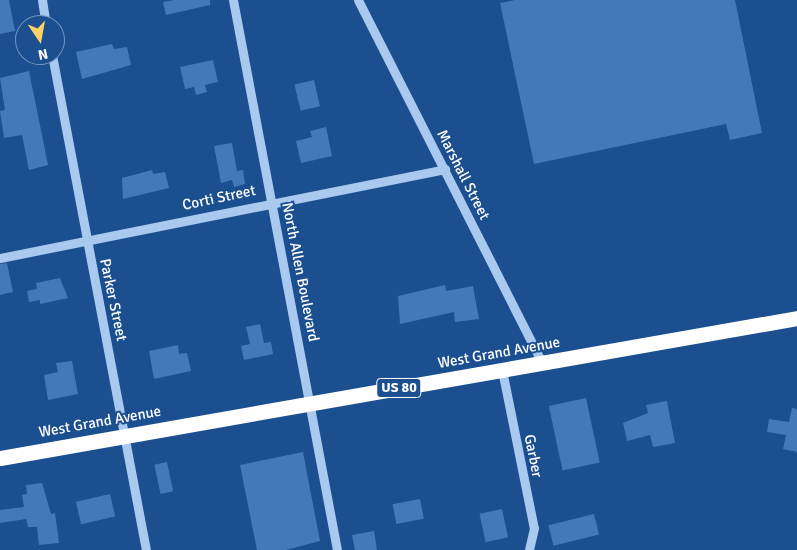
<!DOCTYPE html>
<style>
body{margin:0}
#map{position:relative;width:797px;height:550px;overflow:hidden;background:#1b4f8f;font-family:Signika,sans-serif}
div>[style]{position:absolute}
.building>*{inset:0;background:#4478b7;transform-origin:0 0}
.minor>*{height:9px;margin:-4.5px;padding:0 4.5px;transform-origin:4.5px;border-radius:4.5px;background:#a9c9ee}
.highway>*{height:15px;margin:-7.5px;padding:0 7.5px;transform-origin:7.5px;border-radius:7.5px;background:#fff}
span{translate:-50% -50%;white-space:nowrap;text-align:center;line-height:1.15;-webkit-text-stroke:4px #1b4f8f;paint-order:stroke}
.shield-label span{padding:1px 4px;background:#1b4f8f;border:1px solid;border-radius:4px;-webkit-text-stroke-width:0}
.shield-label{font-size:14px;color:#fff;font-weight:700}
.street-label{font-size:15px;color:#fff}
.north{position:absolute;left:15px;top:15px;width:50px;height:50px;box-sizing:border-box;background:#1b4f8f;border:1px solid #7695bc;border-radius:50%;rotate:168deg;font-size:14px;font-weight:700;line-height:20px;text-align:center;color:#fff}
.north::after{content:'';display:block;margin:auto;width:18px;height:22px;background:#ffd166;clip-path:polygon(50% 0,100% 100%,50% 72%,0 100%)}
</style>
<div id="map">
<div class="building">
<div style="clip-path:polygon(0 0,9px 0,15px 31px,0 34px)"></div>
<div style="clip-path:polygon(174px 0,210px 0,210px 5px,166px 15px,163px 2px)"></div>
<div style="clip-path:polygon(515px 0,735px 0,762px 133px,730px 140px,726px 124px,534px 164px,500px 3px)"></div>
<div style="clip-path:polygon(112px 44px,114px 49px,127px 47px,131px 65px,82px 79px,76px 52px)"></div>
<div style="clip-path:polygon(213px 60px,218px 82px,205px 85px,207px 92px,196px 95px,194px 87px,185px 89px,180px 67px)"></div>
<div style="clip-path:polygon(29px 71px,48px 165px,29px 170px,22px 135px,4px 138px,0 111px,5px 110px,0 78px)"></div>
<div style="left:314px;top:80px;width:27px;height:20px;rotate:77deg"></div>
<div style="clip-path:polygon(326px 127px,332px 156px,301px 163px,296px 141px,312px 137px,310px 131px)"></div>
<div style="clip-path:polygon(232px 143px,237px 171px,243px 170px,245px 184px,234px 187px,232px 180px,221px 183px,214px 146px)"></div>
<div style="clip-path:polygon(152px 170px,153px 174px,165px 172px,169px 188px,123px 199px,122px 178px)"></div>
<div style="clip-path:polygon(7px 263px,13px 292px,0 295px,0 264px)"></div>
<div style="clip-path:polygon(60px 278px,68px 298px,40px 304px,40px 300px,29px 302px,27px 291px,37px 289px,36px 283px)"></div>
<div style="clip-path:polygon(445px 285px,446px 291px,473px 286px,479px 319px,455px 322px,454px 312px,400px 324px,398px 296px)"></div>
<div style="clip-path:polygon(260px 324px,264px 343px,271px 342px,273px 354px,244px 360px,241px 346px,250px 344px,246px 327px)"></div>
<div style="clip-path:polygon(178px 345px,179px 354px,187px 353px,191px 371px,154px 379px,149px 351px)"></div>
<div style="clip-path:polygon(72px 361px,78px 394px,48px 400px,44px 375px,58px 372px,56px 363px)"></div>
<div style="left:586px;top:398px;width:66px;height:38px;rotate:78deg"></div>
<div style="clip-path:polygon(667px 401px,675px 443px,653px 447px,650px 435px,627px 441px,623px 423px,648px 413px,646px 405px)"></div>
<div style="clip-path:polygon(792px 408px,797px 409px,797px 452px,783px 449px,786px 435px,767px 432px,769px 419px,789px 422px)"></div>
<div style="clip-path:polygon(303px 452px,320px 541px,286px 550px,257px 550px,240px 465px)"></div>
<div style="left:167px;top:462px;width:30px;height:13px;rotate:78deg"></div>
<div style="clip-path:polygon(42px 483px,51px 514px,55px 513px,59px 543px,39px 545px,37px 527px,28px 527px,26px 519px,0 523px,0 510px,24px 507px,22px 495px,27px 494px,26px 485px)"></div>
<div style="left:110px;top:494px;width:23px;height:35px;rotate:77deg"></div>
<div style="left:420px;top:499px;width:20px;height:28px;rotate:79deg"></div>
<div style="left:502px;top:509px;width:29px;height:23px;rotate:78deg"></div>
<div style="left:594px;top:514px;width:21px;height:47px;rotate:76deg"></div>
<div style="clip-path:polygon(374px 531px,377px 550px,355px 550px,352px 535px)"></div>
</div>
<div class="minor">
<div style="left:42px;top:0;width:25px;rotate:81deg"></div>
<div style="left:233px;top:0;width:560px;rotate:79.29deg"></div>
<div style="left:358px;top:0;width:407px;rotate:63.1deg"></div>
<div style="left:52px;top:55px;width:504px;rotate:79.25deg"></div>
<div style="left:0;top:258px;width:454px;rotate:-11.3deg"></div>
<div style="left:502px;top:370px;width:161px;rotate:78.6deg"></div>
<div style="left:534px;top:528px;width:23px;rotate:103deg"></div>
</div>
<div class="highway">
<div style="left:0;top:458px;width:809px;rotate:-9.96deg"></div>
</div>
<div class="shield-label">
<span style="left:399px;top:388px">US 80</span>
</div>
<div class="street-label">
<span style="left:463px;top:175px;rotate:63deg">Marshall Street</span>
<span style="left:219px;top:198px;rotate:-12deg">Corti Street</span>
<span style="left:300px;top:272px;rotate:79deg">North Allen Boulevard</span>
<span style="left:113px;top:300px;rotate:78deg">Parker Street</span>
<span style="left:499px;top:353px;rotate:-10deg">West Grand Avenue</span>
<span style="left:100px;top:422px;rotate:-10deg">West Grand Avenue</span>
<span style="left:533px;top:456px;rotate:79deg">Garber</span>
</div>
<div class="north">N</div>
</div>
